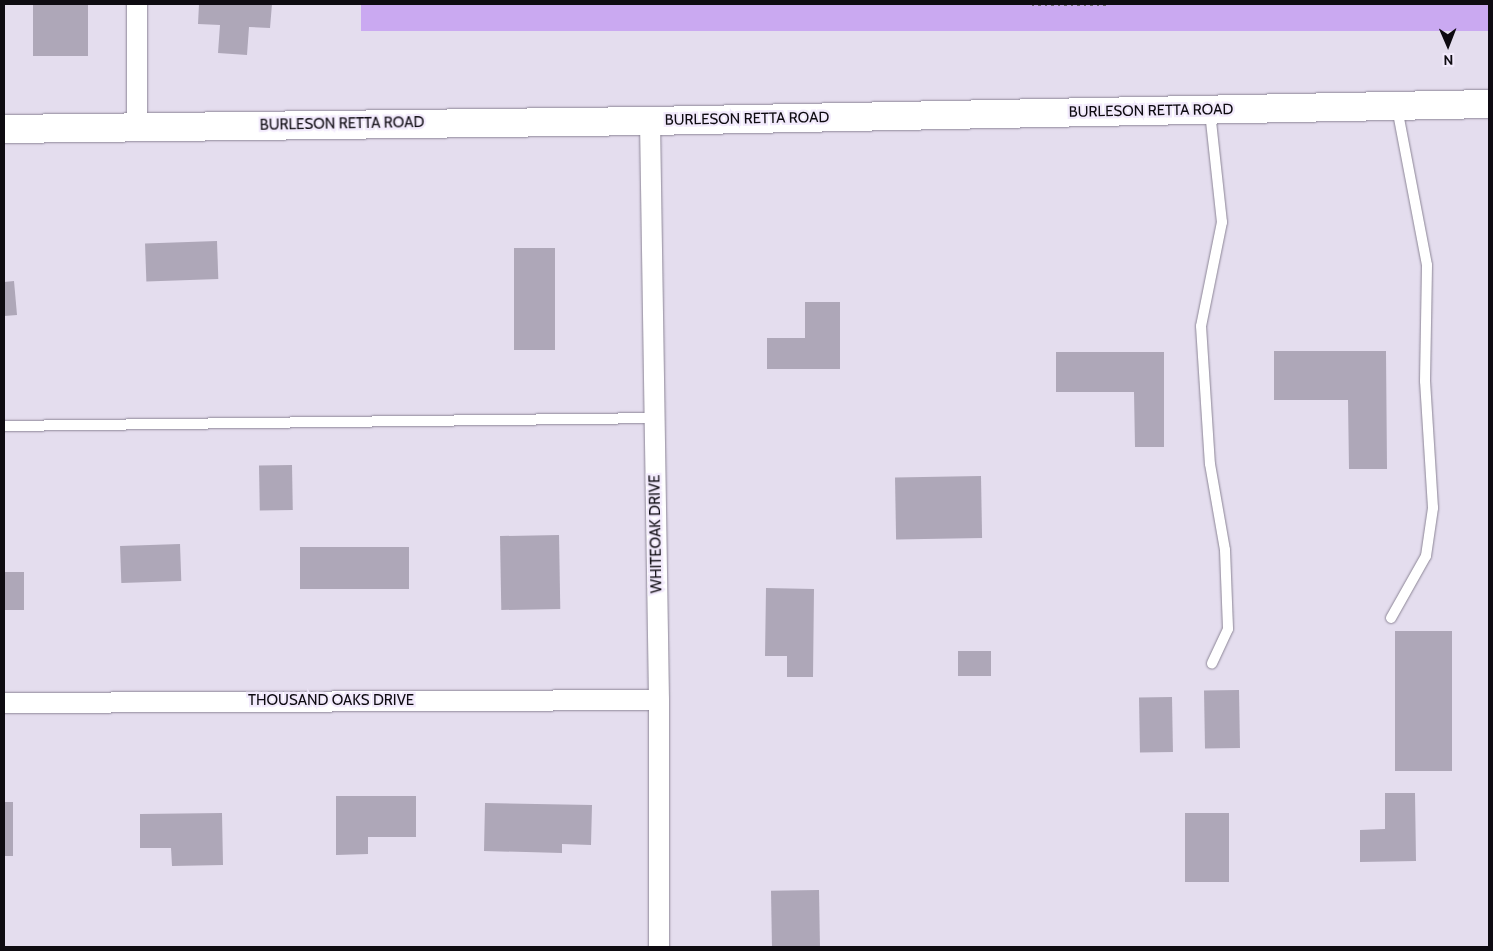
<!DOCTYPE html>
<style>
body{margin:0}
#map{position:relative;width:1493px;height:951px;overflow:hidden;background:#e4ddee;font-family:Cabin,sans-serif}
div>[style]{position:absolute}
.green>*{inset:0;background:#caa9f1;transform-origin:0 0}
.building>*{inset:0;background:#aea7b8;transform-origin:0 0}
.path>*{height:3px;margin-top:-1.5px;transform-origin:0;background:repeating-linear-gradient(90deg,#726d78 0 2.5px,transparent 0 6.5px)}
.roads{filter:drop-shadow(0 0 1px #8c8596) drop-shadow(0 0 1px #8c8596)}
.lane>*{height:10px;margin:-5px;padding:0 5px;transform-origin:5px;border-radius:5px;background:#fff}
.street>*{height:20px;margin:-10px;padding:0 10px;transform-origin:10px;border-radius:10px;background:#fff}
.secondary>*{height:28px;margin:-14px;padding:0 14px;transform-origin:14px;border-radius:14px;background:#fff}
span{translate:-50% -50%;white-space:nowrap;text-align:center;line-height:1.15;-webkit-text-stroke:4.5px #f2eafc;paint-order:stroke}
.street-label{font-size:15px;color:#0e0b11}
.frame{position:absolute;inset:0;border:5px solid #0e0b11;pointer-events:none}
.north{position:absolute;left:1423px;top:20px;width:50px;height:50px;-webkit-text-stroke:4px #f2eafc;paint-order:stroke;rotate:179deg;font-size:14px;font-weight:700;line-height:20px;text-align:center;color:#0e0b11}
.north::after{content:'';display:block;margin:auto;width:18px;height:22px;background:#0e0b11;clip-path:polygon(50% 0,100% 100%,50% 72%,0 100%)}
</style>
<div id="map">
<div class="green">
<div style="left:361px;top:4px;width:1128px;height:27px"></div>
</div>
<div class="building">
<div style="left:33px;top:4px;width:55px;height:52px"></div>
<div style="clip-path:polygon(199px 4px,272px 4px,270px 28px,249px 27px,247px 55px,218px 53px,220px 25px,198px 24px)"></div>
<div style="left:217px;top:241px;width:38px;height:72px;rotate:88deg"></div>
<div style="left:514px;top:248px;width:41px;height:102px"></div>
<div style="clip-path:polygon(14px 281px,17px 315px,4px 316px,4px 282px)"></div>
<div style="clip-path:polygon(805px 302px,840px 302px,840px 369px,767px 369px,767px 338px,805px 338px)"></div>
<div style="clip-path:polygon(1274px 351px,1386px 351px,1387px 469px,1349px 469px,1348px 400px,1274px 400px)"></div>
<div style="clip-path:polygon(1056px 352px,1164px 352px,1164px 447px,1135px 447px,1134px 392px,1056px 392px)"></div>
<div style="left:292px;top:465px;width:45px;height:33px;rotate:89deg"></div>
<div style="left:981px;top:476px;width:62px;height:86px;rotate:89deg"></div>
<div style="left:559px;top:535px;width:74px;height:59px;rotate:89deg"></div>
<div style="left:180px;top:544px;width:37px;height:60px;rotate:88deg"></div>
<div style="left:300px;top:547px;width:109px;height:42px"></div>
<div style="left:4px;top:572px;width:20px;height:38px"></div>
<div style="clip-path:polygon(766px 588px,814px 589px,813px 677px,787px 677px,787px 656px,765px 656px)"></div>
<div style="left:1452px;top:631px;width:140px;height:57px;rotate:90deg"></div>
<div style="left:958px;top:651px;width:33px;height:25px"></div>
<div style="left:1239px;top:690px;width:58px;height:35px;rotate:89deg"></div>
<div style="left:1172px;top:697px;width:55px;height:33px;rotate:89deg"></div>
<div style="clip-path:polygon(1385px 793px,1415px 793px,1416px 861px,1360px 862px,1360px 830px,1385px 829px)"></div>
<div style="clip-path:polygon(336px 796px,416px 796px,416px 837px,368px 837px,368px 854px,336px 855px)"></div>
<div style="left:4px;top:802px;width:9px;height:54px"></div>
<div style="clip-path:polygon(485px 803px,592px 805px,591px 845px,562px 844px,562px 853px,484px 851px)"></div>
<div style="clip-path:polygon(222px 813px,223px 865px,172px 866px,171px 848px,140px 848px,140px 814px)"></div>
<div style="left:1185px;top:813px;width:44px;height:69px"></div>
<div style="left:819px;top:890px;width:57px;height:48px;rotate:89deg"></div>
</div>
<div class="path">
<div style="left:1032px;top:4px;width:74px"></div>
</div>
<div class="roads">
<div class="lane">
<div style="left:1210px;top:112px;width:111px;rotate:83.8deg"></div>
<div style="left:1222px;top:222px;width:106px;rotate:101.4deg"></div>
<div style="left:1201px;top:326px;width:138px;rotate:86.3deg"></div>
<div style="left:1210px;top:464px;width:87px;rotate:80.1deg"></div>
<div style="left:1225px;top:550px;width:79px;rotate:87.8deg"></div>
<div style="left:1228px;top:629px;width:38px;rotate:115deg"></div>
<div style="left:4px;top:426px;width:651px;rotate:-0.7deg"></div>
<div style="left:1391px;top:618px;width:71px;rotate:-60.6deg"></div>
<div style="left:1426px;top:556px;width:49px;rotate:-81.7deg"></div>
<div style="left:1433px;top:508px;width:127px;rotate:-93.6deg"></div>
<div style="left:1425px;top:381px;width:116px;rotate:-89deg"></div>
<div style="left:1427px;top:265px;width:161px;rotate:-100.8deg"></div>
</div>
<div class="street">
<div style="left:650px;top:121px;width:579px;rotate:89.11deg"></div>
<div style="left:659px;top:700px;width:247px;rotate:90deg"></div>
<div style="left:137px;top:127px;width:123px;rotate:-90deg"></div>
<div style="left:4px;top:703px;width:655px;rotate:-0.26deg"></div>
</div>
<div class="secondary">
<div style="left:4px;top:129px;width:646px;rotate:-0.71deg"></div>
<div style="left:650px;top:121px;width:839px;rotate:-1.16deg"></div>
</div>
</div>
<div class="street-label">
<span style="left:1151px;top:111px;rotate:-1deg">BURLESON RETTA ROAD</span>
<span style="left:747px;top:119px;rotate:-1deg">BURLESON RETTA ROAD</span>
<span style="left:342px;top:124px;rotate:-1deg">BURLESON RETTA ROAD</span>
<span style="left:656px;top:534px;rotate:-91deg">WHITEOAK DRIVE</span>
<span style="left:331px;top:701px">THOUSAND OAKS DRIVE</span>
</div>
<div class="frame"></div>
<div class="north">N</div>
</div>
